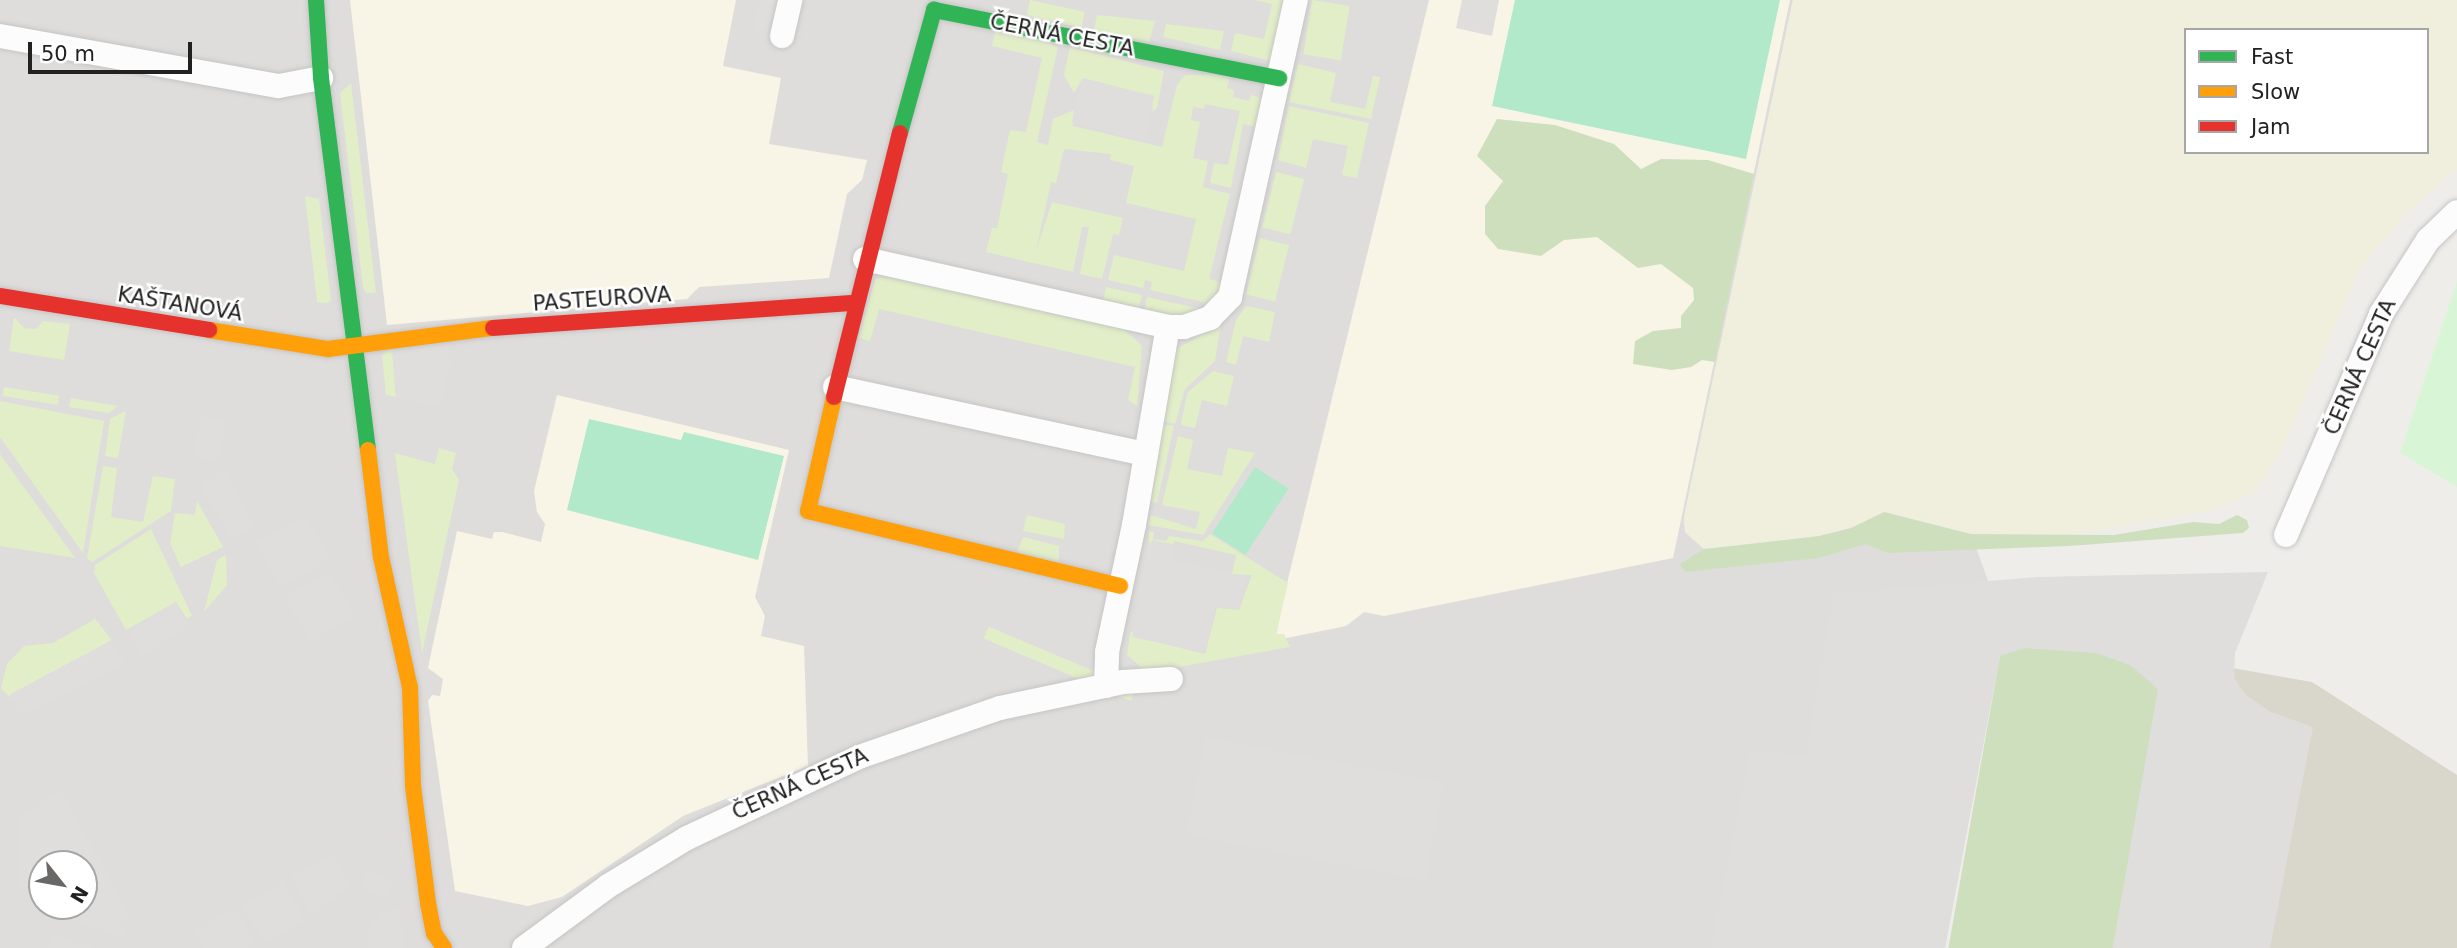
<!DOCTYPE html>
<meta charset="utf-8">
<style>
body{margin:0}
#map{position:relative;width:2457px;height:948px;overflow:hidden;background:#efedea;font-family:"DejaVu Sans",sans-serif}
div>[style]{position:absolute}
.residential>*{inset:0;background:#dedddb}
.education>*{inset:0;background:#f8f5e6}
.construction>*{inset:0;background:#d9d6cb}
.farmland>*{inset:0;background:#f0eedd}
.grass>*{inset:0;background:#e1eec7;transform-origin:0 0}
.forest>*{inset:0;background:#cedfbe;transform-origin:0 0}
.park>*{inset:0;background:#d8f6d5}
.pitch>*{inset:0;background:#b2e9cb;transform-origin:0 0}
.parking>*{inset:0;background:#dfdedd;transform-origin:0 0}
.roads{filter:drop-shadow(0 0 2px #c6c5c4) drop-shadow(0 0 2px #c6c5c4)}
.street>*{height:24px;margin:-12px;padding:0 12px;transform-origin:12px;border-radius:12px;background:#fdfcfc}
.fast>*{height:16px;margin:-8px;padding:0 8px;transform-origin:8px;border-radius:8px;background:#30b455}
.slow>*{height:16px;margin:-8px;padding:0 8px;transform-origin:8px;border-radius:8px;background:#ff9f0a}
.jam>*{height:16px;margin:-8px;padding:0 8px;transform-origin:8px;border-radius:8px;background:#e5322d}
span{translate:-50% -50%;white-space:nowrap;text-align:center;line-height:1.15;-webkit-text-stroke:5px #fff;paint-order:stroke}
.street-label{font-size:21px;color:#212121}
.legend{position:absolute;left:2184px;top:28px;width:245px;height:126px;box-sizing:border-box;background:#fff;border:2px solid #a6a6a6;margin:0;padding:9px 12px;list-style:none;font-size:21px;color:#212121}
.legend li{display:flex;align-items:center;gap:14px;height:35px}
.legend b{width:35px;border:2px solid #a6a6a6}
.north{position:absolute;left:28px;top:850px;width:70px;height:70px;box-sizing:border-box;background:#fff;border:2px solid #a6a6a6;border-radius:50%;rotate:121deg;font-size:19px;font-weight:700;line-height:28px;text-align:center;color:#212121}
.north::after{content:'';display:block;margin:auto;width:24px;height:32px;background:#696867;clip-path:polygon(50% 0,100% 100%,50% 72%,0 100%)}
.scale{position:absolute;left:28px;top:42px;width:164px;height:32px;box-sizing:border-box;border:4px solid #212121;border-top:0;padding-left:9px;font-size:21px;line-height:24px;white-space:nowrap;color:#212121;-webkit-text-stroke:5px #fff;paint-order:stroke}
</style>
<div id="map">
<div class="residential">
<div style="clip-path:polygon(evenodd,0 0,1793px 0,1684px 517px,1685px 532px,1704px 549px,1718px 551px,1971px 534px,2005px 627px,1945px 948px,0 948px,0 0,42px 864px,84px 864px,84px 906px,42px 906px,42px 864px)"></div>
</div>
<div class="education">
<div style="clip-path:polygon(350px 0,736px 0,723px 66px,781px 78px,769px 144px,867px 160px,862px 180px,847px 194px,829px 278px,699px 287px,687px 299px,387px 325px)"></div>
<div style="clip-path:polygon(1429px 0,1790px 0,1673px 558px,1384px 616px,1364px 612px,1346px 626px,1282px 639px,1276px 636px,1283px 600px)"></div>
<div style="clip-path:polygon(557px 395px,789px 450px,755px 597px,765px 616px,761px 636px,804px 646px,808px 766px,683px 816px,562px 897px,528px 906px,455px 891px,428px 701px,432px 695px,440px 696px,443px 679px,428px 668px,457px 531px,492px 539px,494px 532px,502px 532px,541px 542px,545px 524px,537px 512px,534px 491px)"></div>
</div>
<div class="construction">
<div style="clip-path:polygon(2164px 656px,2312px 682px,2457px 775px,2457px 948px,2113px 948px)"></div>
</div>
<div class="farmland">
<div style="clip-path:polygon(evenodd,1793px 0,2457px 0,2457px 168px,2407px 213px,2359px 270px,2282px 450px,2255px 493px,2212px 510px,2076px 534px,1971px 534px,1926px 526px,1896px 513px,1819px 536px,1704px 549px,1685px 532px,1684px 517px,1793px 0,2186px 30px,2427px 30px,2427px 152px,2186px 152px,2186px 30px)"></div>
</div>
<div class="grass">
<div style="left:1030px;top:0;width:56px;height:16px;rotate:12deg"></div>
<div style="clip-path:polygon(1255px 0,1285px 0,1271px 61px,1231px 51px,1235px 33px,1264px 39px,1272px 4px)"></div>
<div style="left:1312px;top:0;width:38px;height:55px;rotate:9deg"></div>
<div style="clip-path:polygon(1097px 15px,1155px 21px,1149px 42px,1094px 30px)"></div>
<div style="clip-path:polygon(1166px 24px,1224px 31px,1220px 50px,1163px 37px)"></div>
<div style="clip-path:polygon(996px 28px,1058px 47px,1037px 142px,1048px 145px,1053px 119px,1074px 110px,1073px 126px,1162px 147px,1177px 85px,1185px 75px,1230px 75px,1227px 88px,1234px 90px,1233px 97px,1249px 101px,1251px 95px,1264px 99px,1258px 127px,1243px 124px,1231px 188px,1210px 183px,1214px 163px,1228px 165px,1240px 111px,1205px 104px,1204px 109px,1193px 107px,1191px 120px,1200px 122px,1193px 158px,1208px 161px,1203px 187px,1230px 194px,1209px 279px,1224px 283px,1212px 304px,1150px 290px,1152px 282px,1145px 280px,1143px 288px,1108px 280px,1114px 255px,1184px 271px,1196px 219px,1126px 203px,1134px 166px,1110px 160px,1111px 154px,1064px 149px,1056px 183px,1051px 182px,1036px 251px,1052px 202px,1123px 218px,1119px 235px,1113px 234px,1102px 279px,1080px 274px,1089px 227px,1082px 227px,1073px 272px,986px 252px,992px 228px,997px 228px,1008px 174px,1001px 172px,1010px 130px,1026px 132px,1042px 58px,992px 46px)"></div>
<div style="clip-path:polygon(1070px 47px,1164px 71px,1157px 108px,1152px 112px,1153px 96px,1083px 78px,1074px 93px,1064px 75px)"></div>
<div style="clip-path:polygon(1298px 64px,1336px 73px,1330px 102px,1365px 109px,1373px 76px,1380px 77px,1371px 119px,1289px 102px)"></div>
<div style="clip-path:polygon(351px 83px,376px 293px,366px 293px,363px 287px,340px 93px)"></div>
<div style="clip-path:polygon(1289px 106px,1369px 123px,1357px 178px,1342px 175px,1348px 146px,1313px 139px,1306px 168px,1278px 160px)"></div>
<div style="left:1276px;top:172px;width:29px;height:57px;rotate:14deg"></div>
<div style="clip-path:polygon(305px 196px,319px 199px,331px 301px,326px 303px,317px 302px)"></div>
<div style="left:1260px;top:238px;width:30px;height:58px;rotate:14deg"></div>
<div style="clip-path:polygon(887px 276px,1121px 326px,1142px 346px,1137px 406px,1128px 400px,1135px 367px,879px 309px,870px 341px,859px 338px,875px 280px)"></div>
<div style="clip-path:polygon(1106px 287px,1142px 295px,1138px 311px,1103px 301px)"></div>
<div style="clip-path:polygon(1147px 297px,1206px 310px,1181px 318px,1144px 313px)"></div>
<div style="clip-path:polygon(1246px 306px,1275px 312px,1269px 342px,1243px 336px,1236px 365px,1226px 362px,1236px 320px)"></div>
<div style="clip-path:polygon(14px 317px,24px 328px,36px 329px,43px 321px,70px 324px,64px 360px,9px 351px)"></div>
<div style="clip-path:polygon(1221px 324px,1215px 361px,1185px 389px,1175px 424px,1161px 421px,1172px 361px,1178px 348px)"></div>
<div style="clip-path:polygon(392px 349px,396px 397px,386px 395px,382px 355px)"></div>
<div style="clip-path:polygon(1213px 371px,1234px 376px,1227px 406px,1202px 400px,1195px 428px,1181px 425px,1187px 393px)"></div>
<div style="left:4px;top:387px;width:56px;height:9px;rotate:9deg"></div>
<div style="clip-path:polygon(71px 398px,100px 403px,118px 406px,109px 413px,69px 407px)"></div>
<div style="clip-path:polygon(0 401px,104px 421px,83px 553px,0 437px)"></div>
<div style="clip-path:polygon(126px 411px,118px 458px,105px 456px,110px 419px)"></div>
<div style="clip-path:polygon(1161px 424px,1174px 426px,1157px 503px,1147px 501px)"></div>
<div style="clip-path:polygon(1178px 436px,1193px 440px,1187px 469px,1222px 476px,1228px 448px,1255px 453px,1203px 535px,1148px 525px,1151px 515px,1196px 529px,1200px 512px,1162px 505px)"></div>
<div style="clip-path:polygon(439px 448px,456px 453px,452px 469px,459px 480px,422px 653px,395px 453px,435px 464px)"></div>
<div style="clip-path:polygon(0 454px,75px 558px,0 546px)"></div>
<div style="clip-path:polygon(103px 466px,117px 468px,111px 517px,143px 522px,153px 476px,175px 479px,171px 511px,92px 562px,87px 558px)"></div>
<div style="clip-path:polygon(197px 501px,223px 547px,181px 567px,170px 543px,175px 513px,195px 515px)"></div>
<div style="clip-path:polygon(1027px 515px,1065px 524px,1064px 539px,1023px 531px)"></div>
<div style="clip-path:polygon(151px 529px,192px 616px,187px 619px,176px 602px,126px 630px,94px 573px,95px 565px)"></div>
<div style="clip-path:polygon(1149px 531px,1154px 532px,1153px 539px,1166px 541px,1169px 536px,1203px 541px,1210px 534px,1288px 583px,1276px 634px,1284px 634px,1290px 647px,1140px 674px,1140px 666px,1127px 655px,1130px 633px,1136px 630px,1136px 637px,1205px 654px,1217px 608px,1239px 610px,1252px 575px,1232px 574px,1236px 555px,1174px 541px,1172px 548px,1149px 549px)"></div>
<div style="clip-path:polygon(1023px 537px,1059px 546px,1059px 565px,1016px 556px)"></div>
<div style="clip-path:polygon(226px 555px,227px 585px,204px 612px,217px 560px)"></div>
<div style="clip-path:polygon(95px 619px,112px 640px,11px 698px,1px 688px,7px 664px,24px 646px,53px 643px)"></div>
<div style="left:1136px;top:689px;width:13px;height:160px;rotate:113deg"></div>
</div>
<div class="forest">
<div style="clip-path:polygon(1497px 119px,1555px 125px,1614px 144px,1641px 169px,1661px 159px,1708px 160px,1754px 174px,1715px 362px,1702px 360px,1691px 367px,1672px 370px,1633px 364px,1635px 341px,1653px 331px,1681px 328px,1681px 316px,1694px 300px,1693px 288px,1661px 264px,1638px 268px,1597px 237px,1564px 240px,1541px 256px,1498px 249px,1485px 234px,1485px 206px,1503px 181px,1477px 156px)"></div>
<div style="clip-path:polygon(1884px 512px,1971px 534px,2114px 535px,2193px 522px,2219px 524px,2237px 515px,2247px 520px,2249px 528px,2243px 533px,2069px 546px,1888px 553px,1865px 544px,1819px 558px,1685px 572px,1680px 564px,1704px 549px,1819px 536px,1851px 528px)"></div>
<div style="left:2005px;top:627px;width:162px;height:327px;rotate:10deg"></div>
</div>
<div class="park">
<div style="clip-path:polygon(2457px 281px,2457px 487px,2400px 453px)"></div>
</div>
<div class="pitch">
<div style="clip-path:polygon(1515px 0,1780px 0,1746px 159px,1492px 106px)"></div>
<div style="clip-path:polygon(589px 419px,681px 440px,684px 432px,784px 456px,758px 560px,567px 510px)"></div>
<div style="left:1255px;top:467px;width:40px;height:79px;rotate:33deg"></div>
</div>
<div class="parking">
<div style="clip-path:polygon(760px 0,790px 0,782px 36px,754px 30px)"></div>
<div style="clip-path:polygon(1462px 0,1499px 0,1492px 36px,1456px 28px)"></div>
<div style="left:1082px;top:79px;width:74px;height:45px;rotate:13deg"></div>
<div style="clip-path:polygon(448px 344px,450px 366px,440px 407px,396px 397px,392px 349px)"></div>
<div style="left:201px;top:417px;width:25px;height:40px;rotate:9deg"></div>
<div style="left:225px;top:471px;width:62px;height:28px;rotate:61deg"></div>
<div style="left:305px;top:515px;width:51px;height:56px;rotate:61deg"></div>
<div style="clip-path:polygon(1152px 540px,1173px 544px,1170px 560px,1246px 577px,1239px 609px,1215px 606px,1206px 653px,1132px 637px,1145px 554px)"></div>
<div style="left:329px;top:571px;width:52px;height:51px;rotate:60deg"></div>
<div style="clip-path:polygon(2268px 572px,2235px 653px,2234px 678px,2246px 695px,2269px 711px,2313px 727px,2270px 948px,2113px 948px,2158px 689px,2130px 665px,2096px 653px,2025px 648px,2000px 656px,1945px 948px,1711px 948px,1751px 750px,1806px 756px,1834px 594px,2038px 577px)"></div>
<div style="left:176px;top:602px;width:27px;height:57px;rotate:57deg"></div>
<div style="left:112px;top:640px;width:26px;height:116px;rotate:62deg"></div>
<div style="left:1206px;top:737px;width:242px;height:99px;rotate:11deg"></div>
<div style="clip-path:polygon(60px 791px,131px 918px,120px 925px,129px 940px,57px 915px,49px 906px,84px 906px,84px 864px,42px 864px,42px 899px,32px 887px,21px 887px,18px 817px)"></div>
<div style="clip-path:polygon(332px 854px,349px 885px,312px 916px,291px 877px)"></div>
<div style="left:369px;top:869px;width:28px;height:18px;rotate:27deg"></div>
<div style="left:283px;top:882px;width:44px;height:47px;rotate:60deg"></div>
<div style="clip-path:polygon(235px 909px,254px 943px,245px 948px,203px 948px,194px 932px)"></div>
<div style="clip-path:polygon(400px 909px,403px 948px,369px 948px,366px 932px,370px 925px,384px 912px)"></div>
<div style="clip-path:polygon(52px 933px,93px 948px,47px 948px)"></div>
</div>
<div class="roads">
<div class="street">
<div style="left:0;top:36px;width:283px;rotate:10.2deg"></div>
<div style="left:279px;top:86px;width:43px;rotate:-10.8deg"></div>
<div style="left:782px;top:36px;width:37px;rotate:-77deg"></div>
<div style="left:865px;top:259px;width:311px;rotate:12.6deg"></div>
<div style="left:1168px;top:327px;width:16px"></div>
<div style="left:1184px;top:327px;width:28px;rotate:-19deg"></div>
<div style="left:1210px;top:318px;width:29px;rotate:-46deg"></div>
<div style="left:1230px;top:297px;width:304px;rotate:-77.5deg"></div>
<div style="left:835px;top:387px;width:318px;rotate:12.2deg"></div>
<div style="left:2286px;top:535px;width:241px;rotate:-66.7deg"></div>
<div style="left:2381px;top:314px;width:88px;rotate:-57.6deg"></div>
<div style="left:2428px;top:240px;width:40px;rotate:-44deg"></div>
<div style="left:1106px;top:686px;width:34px;rotate:-88deg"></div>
<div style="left:1107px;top:652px;width:130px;rotate:-78deg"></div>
<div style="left:1134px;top:525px;width:201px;rotate:-80.3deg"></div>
<div style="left:524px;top:948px;width:104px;rotate:-36.4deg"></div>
<div style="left:608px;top:886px;width:92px;rotate:-31.3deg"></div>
<div style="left:687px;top:838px;width:190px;rotate:-25.2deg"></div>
<div style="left:859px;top:757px;width:149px;rotate:-19.2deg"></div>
<div style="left:1000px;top:708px;width:126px;rotate:-11.9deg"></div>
<div style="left:1123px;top:682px;width:48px;rotate:-3.6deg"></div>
</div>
<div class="fast">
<div style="left:316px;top:0;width:78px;rotate:86.3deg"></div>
<div style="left:321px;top:78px;width:375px;rotate:82.8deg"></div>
<div style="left:900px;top:133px;width:128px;rotate:-74.5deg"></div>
<div style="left:934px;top:10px;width:352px;rotate:11.2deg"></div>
</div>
<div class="slow">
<div style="left:209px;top:330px;width:121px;rotate:9.1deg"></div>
<div style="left:328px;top:349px;width:166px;rotate:-7.3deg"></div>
<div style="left:834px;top:397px;width:117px;rotate:102.8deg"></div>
<div style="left:808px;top:511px;width:321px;rotate:13.5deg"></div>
<div style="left:368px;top:450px;width:108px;rotate:83.1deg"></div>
<div style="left:381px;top:557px;width:134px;rotate:77.5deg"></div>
<div style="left:410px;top:688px;width:98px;rotate:88.2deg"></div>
<div style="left:413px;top:786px;width:118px;rotate:82.7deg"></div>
<div style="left:428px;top:903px;width:31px;rotate:79deg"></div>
<div style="left:434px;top:933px;width:18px;rotate:56deg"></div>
</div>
<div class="jam">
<div style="left:0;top:296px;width:212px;rotate:9.2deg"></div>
<div style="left:493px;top:328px;width:362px;rotate:-4deg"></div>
<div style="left:834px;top:397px;width:272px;rotate:-76deg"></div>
</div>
</div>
<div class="street-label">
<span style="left:1062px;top:35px;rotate:11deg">ČERNÁ CESTA</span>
<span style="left:602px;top:299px;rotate:-4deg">PASTEUROVA</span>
<span style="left:180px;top:304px;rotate:9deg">KAŠTANOVÁ</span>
<span style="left:2360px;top:367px;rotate:-66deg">ČERNÁ CESTA</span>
<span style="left:800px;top:784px;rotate:-24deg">ČERNÁ CESTA</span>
</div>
<ul class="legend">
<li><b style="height:9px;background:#30b455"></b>Fast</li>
<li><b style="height:9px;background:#ff9f0a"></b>Slow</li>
<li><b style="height:9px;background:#e5322d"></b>Jam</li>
</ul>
<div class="north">N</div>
<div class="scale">50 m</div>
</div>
